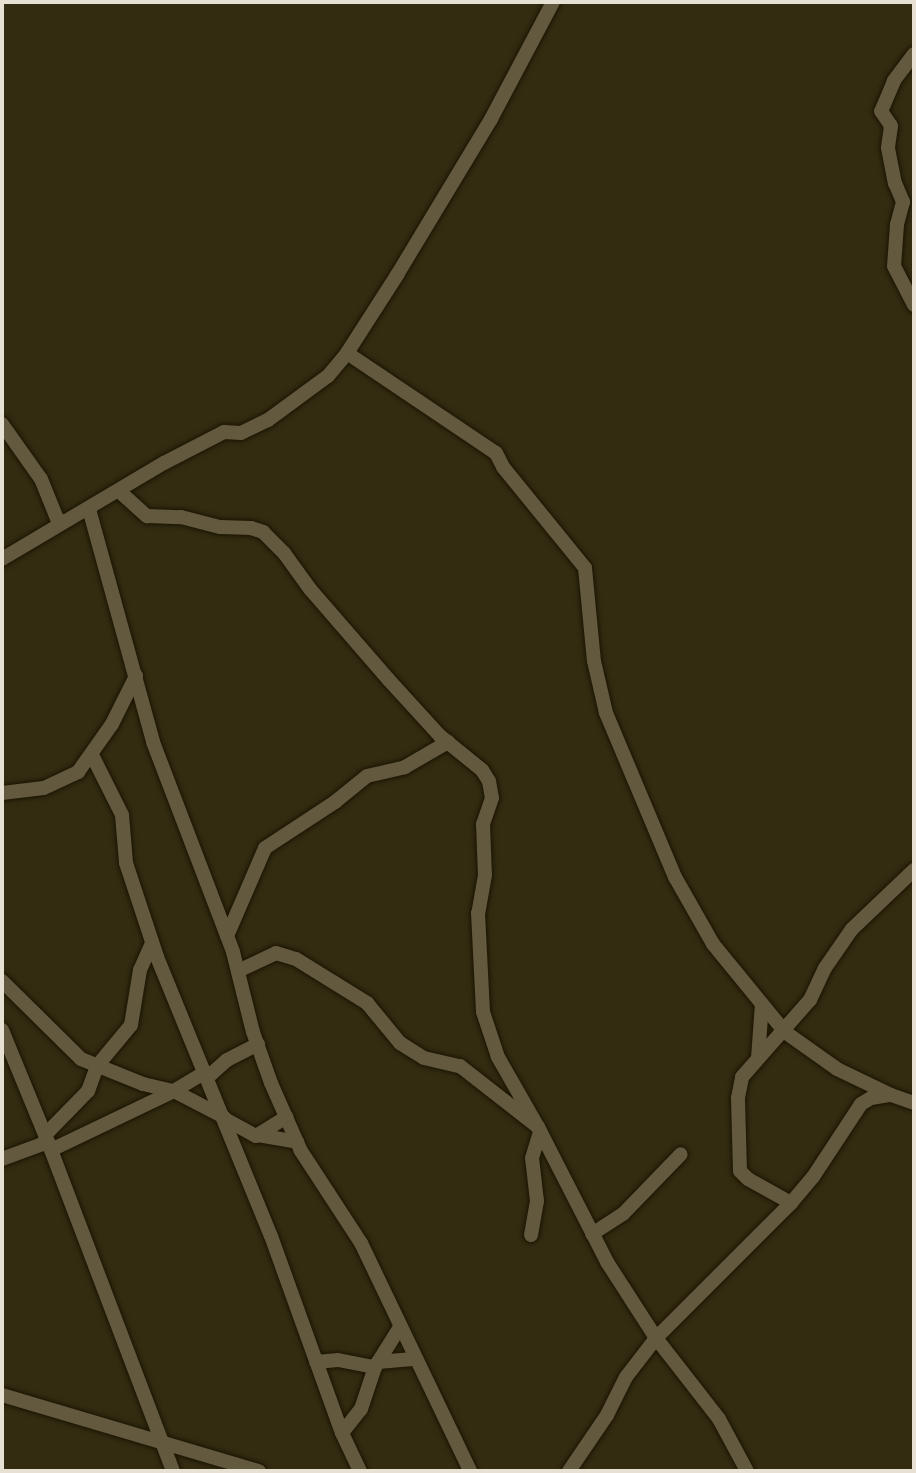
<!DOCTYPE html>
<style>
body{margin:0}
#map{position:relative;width:916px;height:1473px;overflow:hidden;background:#332c11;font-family:"Zilla Slab",serif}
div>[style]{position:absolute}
.roads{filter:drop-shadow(0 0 2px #1b1400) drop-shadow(0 0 2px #1b1400)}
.minor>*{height:14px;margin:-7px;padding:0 7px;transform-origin:7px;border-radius:7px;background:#62593e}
span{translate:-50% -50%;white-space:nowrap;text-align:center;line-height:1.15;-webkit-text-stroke:7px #181409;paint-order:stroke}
.frame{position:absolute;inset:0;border:4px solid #e6e1d2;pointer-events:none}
</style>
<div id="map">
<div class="roads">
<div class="minor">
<div style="left:914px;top:54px;width:34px;rotate:127deg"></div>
<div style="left:894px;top:81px;width:33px;rotate:113deg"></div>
<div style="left:881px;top:111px;width:18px;rotate:56deg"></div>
<div style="left:891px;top:126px;width:22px;rotate:98deg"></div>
<div style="left:888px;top:148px;width:36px;rotate:79deg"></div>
<div style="left:895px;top:183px;width:21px;rotate:67deg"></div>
<div style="left:903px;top:202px;width:24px;rotate:105deg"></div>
<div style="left:897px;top:225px;width:41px;rotate:94.2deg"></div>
<div style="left:894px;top:266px;width:44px;rotate:62.9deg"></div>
<div style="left:347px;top:353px;width:179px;rotate:33.9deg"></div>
<div style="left:496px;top:453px;width:16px;rotate:63deg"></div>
<div style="left:503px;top:467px;width:130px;rotate:50.9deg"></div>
<div style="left:585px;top:568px;width:93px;rotate:84.5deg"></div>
<div style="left:594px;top:661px;width:53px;rotate:77deg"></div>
<div style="left:606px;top:713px;width:178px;rotate:67.2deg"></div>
<div style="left:675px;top:877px;width:77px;rotate:60.4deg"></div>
<div style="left:713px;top:944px;width:114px;rotate:50.7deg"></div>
<div style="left:785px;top:1032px;width:64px;rotate:35.4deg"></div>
<div style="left:837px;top:1069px;width:60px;rotate:25.7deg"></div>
<div style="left:2px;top:424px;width:67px;rotate:54.7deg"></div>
<div style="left:41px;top:479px;width:45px;rotate:68deg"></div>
<div style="left:58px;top:521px;width:5px"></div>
<div style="left:119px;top:491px;width:38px;rotate:42deg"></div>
<div style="left:147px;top:516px;width:34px;rotate:2deg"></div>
<div style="left:181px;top:517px;width:40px;rotate:14.4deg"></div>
<div style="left:220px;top:527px;width:31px;rotate:2deg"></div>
<div style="left:251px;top:528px;width:13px;rotate:18deg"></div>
<div style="left:263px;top:532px;width:30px;rotate:45deg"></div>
<div style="left:284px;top:553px;width:44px;rotate:54.2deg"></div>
<div style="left:310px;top:589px;width:119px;rotate:49.1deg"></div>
<div style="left:388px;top:679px;width:77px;rotate:47.6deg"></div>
<div style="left:440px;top:736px;width:54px;rotate:39deg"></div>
<div style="left:482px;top:770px;width:13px;rotate:58deg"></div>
<div style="left:489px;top:781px;width:17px;rotate:80deg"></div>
<div style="left:492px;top:798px;width:28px;rotate:109deg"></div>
<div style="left:483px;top:824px;width:51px;rotate:87.8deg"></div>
<div style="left:485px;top:875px;width:39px;rotate:100deg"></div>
<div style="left:478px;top:913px;width:99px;rotate:87.1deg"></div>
<div style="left:483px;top:1012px;width:47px;rotate:71.6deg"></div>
<div style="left:498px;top:1057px;width:81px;rotate:60.3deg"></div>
<div style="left:89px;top:509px;width:242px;rotate:74.6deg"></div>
<div style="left:153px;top:742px;width:225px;rotate:69.1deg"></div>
<div style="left:233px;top:952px;width:82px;rotate:76deg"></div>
<div style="left:253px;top:1032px;width:54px;rotate:70.6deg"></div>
<div style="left:271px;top:1083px;width:74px;rotate:66.2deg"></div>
<div style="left:301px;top:1151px;width:110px;rotate:56.9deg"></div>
<div style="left:361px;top:1243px;width:253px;rotate:64.4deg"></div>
<div style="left:2px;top:559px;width:188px;rotate:-30.7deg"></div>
<div style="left:164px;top:463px;width:68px;rotate:-27.3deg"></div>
<div style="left:224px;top:432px;width:17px;rotate:3deg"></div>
<div style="left:241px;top:433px;width:30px;rotate:-26deg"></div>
<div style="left:268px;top:420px;width:74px;rotate:-36.3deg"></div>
<div style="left:328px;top:376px;width:30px;rotate:-50deg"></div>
<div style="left:347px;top:353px;width:93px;rotate:-57.3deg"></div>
<div style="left:397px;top:275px;width:182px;rotate:-58.9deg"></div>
<div style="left:491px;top:119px;width:132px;rotate:-62.1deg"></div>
<div style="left:92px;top:755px;width:67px;rotate:63.4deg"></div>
<div style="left:122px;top:815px;width:48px;rotate:85.2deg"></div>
<div style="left:126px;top:863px;width:99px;rotate:71.7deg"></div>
<div style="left:157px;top:957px;width:301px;rotate:67.8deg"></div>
<div style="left:271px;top:1236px;width:209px;rotate:70.2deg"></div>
<div style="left:342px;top:1433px;width:42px;rotate:64.7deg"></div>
<div style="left:2px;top:793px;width:42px;rotate:-6.8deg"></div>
<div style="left:44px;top:788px;width:38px;rotate:-25deg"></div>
<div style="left:78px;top:772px;width:59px;rotate:-54.7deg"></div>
<div style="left:112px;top:724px;width:54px;rotate:-63.4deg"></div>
<div style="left:227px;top:936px;width:96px;rotate:-66.6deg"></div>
<div style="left:265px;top:848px;width:84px;rotate:-33.3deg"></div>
<div style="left:335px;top:802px;width:41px;rotate:-39.1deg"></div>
<div style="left:367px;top:776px;width:39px;rotate:-13deg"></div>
<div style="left:405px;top:767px;width:50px;rotate:-30.2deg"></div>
<div style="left:238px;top:971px;width:42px;rotate:-25.3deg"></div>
<div style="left:276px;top:953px;width:21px;rotate:17deg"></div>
<div style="left:296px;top:959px;width:84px;rotate:31.8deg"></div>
<div style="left:367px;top:1003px;width:52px;rotate:50.5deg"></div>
<div style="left:400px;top:1043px;width:28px;rotate:32deg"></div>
<div style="left:424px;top:1058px;width:37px;rotate:13deg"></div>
<div style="left:460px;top:1066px;width:99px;rotate:38deg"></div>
<div style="left:538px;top:1127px;width:152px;rotate:62.9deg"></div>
<div style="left:607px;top:1262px;width:90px;rotate:57.2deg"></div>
<div style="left:656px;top:1338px;width:103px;rotate:52.1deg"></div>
<div style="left:719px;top:1419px;width:59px;rotate:61.7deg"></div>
<div style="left:2px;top:981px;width:111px;rotate:44.6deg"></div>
<div style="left:81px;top:1059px;width:67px;rotate:22deg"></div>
<div style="left:143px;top:1084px;width:32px;rotate:13deg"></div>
<div style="left:174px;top:1091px;width:56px;rotate:27.5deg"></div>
<div style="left:2px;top:1030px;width:121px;rotate:67.7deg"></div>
<div style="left:48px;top:1142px;width:352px;rotate:69.2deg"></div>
<div style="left:758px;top:1058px;width:54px;rotate:-85.8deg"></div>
<div style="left:208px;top:1077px;width:25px;rotate:-42deg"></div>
<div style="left:227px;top:1060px;width:35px;rotate:-27deg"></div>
<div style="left:225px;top:1119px;width:35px;rotate:29deg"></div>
<div style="left:256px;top:1136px;width:36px;rotate:-32deg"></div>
<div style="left:45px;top:1135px;width:62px;rotate:-45.7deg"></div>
<div style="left:88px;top:1091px;width:27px;rotate:-70deg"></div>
<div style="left:97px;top:1066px;width:53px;rotate:-50.3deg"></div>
<div style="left:131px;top:1025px;width:56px;rotate:-80.7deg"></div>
<div style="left:140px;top:970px;width:30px;rotate:-66deg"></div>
<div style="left:258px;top:1135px;width:40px;rotate:10deg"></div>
<div style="left:51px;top:1150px;width:136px;rotate:-25.6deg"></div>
<div style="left:174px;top:1091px;width:37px;rotate:-31deg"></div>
<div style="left:2px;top:1159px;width:49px;rotate:-20.3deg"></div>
<div style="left:791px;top:1203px;width:49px;rotate:-150.8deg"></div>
<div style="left:748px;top:1179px;width:11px;rotate:-135deg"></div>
<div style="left:740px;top:1171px;width:73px;rotate:-91.6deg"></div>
<div style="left:738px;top:1098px;width:21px;rotate:-79deg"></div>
<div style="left:742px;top:1077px;width:103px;rotate:-48.6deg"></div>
<div style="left:810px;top:1000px;width:35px;rotate:-65deg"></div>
<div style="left:825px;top:968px;width:47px;rotate:-55.3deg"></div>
<div style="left:852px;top:929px;width:86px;rotate:-43.6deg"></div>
<div style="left:592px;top:1234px;width:37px;rotate:-33deg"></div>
<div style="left:623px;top:1214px;width:83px;rotate:-46deg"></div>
<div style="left:531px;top:1235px;width:35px;rotate:-80deg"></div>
<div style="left:537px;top:1201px;width:43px;rotate:-96.6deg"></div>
<div style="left:532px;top:1158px;width:28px;rotate:-73deg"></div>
<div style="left:316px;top:1362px;width:22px;rotate:-5deg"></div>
<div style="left:338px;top:1360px;width:38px;rotate:11deg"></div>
<div style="left:378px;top:1362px;width:38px;rotate:-5deg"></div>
<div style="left:2px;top:1395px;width:268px;rotate:16.5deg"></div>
<div style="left:342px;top:1433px;width:31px;rotate:-52deg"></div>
<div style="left:361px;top:1409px;width:44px;rotate:-71.6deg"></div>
<div style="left:375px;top:1367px;width:47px;rotate:-58deg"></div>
<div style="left:569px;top:1471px;width:68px;rotate:-55.8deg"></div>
<div style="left:607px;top:1415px;width:42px;rotate:-63.4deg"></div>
<div style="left:626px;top:1377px;width:49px;rotate:-52.4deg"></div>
<div style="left:656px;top:1338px;width:191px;rotate:-45deg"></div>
<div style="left:791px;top:1203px;width:34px;rotate:-50deg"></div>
<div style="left:813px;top:1177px;width:87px;rotate:-56.7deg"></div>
<div style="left:861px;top:1104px;width:12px;rotate:-31deg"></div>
<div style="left:871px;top:1098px;width:20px;rotate:-9deg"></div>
<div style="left:891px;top:1095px;width:24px;rotate:19deg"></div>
</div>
</div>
<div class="frame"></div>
</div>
